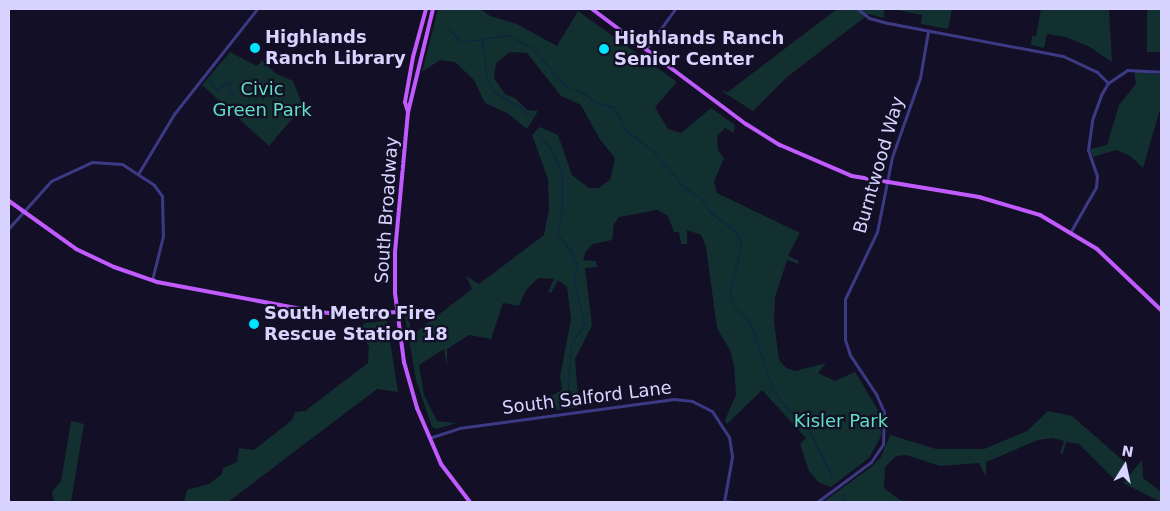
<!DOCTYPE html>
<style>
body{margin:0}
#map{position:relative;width:1170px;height:511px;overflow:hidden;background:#130f26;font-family:"DejaVu Sans",sans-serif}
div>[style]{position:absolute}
.green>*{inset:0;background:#12302f;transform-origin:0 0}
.stream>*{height:1px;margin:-0.5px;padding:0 0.5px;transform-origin:0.5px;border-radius:0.5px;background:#0c2248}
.minor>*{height:3px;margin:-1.5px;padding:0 1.5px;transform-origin:1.5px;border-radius:1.5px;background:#3d3a85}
.major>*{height:4px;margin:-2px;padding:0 2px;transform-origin:2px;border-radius:2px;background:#c25bff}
.dots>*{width:14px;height:14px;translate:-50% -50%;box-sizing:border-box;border:2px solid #130f26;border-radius:50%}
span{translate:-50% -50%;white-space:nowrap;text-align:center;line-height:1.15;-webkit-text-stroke:4.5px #130f26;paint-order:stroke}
.poi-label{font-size:18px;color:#d9d4ff;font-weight:700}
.left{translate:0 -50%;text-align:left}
.park-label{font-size:18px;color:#5fe0c0}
.street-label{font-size:18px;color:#d9d4ff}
.frame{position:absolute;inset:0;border:10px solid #d9d4ff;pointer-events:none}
.north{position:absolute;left:1100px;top:441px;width:50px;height:50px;-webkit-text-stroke:4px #130f26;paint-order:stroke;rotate:10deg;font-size:14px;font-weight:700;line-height:20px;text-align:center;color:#d9d4ff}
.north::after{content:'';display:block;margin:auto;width:18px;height:22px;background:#d9d4ff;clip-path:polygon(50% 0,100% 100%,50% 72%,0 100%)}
</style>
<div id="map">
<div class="green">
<div style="clip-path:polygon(438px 9px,481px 9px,490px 16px,517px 24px,557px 46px,578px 11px,677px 82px,655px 107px,668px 129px,681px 133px,711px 108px,735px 125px,734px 133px,725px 128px,717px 136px,718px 150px,724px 158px,714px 182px,717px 193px,800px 233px,788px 256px,799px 261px,798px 264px,787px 260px,775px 297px,774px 322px,779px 360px,786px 368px,795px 371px,826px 363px,818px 373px,835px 381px,855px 372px,881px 415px,881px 436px,869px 458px,831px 487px,818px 482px,809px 471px,800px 444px,806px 438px,762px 390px,727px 424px,725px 420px,736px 395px,734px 366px,730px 350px,717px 328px,706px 247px,701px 235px,687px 230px,687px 244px,681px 244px,679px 232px,674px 232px,668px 216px,657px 210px,619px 217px,614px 224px,612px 240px,593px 244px,586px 251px,583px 260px,596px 261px,597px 267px,585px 268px,592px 325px,575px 359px,579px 407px,557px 410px,551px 396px,562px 390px,560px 377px,571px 319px,567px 287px,558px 280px,551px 293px,548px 292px,554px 279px,538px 278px,526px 290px,519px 306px,503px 303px,491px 339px,469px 335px,447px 349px,447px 366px,444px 349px,419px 365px,424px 395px,437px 421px,457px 423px,436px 429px,432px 427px,416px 380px,405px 317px,409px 315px,411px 336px,472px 289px,466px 276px,479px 284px,544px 235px,549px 209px,548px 179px,532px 135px,540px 127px,558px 135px,572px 175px,589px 188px,598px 188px,610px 180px,615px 158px,599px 138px,581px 105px,561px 96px,527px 53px,510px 52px,496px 63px,494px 78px,505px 94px,515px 98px,527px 110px,538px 111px,527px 129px,507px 113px,485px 103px,474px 80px,455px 62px,440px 60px,422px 72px)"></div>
<div style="clip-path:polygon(837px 9px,885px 9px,883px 18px,869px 14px,787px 77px,753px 111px,720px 90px,728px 92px)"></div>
<div style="clip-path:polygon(892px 9px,952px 9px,948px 29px,921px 24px,922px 15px)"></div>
<div style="clip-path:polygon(1041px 9px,1109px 9px,1112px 62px,1088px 46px,1065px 37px,1047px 34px,1044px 48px,1031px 45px,1032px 36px,1036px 36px)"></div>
<div style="left:1147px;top:9px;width:14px;height:43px"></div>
<div style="clip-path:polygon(230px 52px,257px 66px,262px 60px,275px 73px,293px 81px,305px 111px,291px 120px,269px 146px,202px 85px)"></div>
<div style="clip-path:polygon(1134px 70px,1161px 75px,1161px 106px,1143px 168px,1129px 155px,1116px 150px,1093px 157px,1090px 149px,1107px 145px,1119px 105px,1136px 84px)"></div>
<div style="clip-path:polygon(387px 321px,398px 392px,377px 389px,228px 502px,184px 502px,187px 490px,209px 484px,222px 474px,223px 468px,237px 462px,239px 448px,254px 450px,292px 420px,295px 412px,305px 411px,368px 363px,369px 346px,357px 331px,365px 323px)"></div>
<div style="clip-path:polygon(1048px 411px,1072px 416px,1128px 465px,1115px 480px,1079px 444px,1066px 442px,1063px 454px,1060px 453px,1064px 441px,1052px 438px,1038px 440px,986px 462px,986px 477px,979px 463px,940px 466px,906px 455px,896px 456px,885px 467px,884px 488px,900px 500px,919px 502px,823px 502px,871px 467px,881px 457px,890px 435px,936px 449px,984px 449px,1027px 431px)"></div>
<div style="clip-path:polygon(71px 421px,84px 424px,71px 502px,54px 502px,52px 492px,61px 481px)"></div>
<div style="clip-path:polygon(1142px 460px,1143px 478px,1161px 492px,1161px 502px,1123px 483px)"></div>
</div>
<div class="stream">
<div style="left:446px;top:26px;width:22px;rotate:47deg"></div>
<div style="left:461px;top:42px;width:48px;rotate:-8.5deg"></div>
<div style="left:508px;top:35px;width:27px;rotate:28deg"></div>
<div style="left:532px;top:48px;width:51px;rotate:48.2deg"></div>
<div style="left:566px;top:86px;width:17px;rotate:21deg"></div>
<div style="left:582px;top:92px;width:18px;rotate:38deg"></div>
<div style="left:596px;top:103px;width:18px;rotate:13deg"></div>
<div style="left:614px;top:107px;width:25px;rotate:63deg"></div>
<div style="left:625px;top:129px;width:33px;rotate:38deg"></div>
<div style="left:651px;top:149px;width:50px;rotate:49deg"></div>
<div style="left:684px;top:187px;width:19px;rotate:32deg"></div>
<div style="left:700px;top:197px;width:17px;rotate:57deg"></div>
<div style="left:709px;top:211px;width:34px;rotate:38deg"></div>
<div style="left:736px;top:232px;width:14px;rotate:69deg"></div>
<div style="left:741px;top:245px;width:52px;rotate:103.2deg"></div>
<div style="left:729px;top:296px;width:10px;rotate:66deg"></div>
<div style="left:733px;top:305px;width:24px;rotate:45deg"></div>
<div style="left:750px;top:322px;width:72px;rotate:71.3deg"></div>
<div style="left:773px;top:390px;width:23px;rotate:52deg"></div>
<div style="left:787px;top:408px;width:25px;rotate:40deg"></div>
<div style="left:806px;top:424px;width:59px;rotate:63.9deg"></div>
<div style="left:482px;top:39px;width:41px;rotate:83deg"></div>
<div style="left:487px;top:80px;width:13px;rotate:61deg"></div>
<div style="left:493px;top:91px;width:31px;rotate:31deg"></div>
<div style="left:520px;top:107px;width:11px;rotate:52deg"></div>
<div style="left:210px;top:80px;width:12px;rotate:59deg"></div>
<div style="left:216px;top:90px;width:15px;rotate:-32deg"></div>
<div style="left:229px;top:82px;width:10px;rotate:84deg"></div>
<div style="left:230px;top:92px;width:4px;rotate:27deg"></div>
<div style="left:538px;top:134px;width:20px;rotate:49deg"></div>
<div style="left:551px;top:149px;width:26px;rotate:65deg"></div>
<div style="left:562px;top:173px;width:34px;rotate:90deg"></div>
<div style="left:562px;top:207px;width:27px;rotate:100deg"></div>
<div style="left:557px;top:234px;width:18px;rotate:49deg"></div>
<div style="left:569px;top:248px;width:20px;rotate:66deg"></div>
<div style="left:577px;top:266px;width:12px;rotate:104deg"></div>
<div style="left:574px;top:278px;width:48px;rotate:78deg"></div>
<div style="left:584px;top:325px;width:23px;rotate:124deg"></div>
<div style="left:571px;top:344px;width:59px;rotate:93.9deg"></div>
<div style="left:842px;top:502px;width:8px;rotate:-76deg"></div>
</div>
<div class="minor">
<div style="left:858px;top:9px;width:14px;rotate:39deg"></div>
<div style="left:869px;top:18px;width:20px;rotate:15deg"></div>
<div style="left:888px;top:23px;width:178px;rotate:10.7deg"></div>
<div style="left:1063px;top:56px;width:38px;rotate:25deg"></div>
<div style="left:1097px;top:72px;width:16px;rotate:45deg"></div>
<div style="left:646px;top:49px;width:49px;rotate:-54.1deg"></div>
<div style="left:138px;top:174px;width:70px;rotate:-59deg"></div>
<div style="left:174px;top:114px;width:134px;rotate:-51.7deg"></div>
<div style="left:9px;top:228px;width:63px;rotate:-48.2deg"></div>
<div style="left:51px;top:181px;width:45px;rotate:-24.9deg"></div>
<div style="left:92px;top:162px;width:30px;rotate:4deg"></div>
<div style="left:122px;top:164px;width:38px;rotate:33deg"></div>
<div style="left:154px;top:185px;width:14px;rotate:54deg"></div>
<div style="left:162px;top:196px;width:40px;rotate:88.6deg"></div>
<div style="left:163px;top:236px;width:45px;rotate:104deg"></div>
<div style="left:1071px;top:231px;width:51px;rotate:-60.4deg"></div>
<div style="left:1096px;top:187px;width:11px;rotate:-85deg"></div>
<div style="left:1097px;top:176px;width:28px;rotate:-109deg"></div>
<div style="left:1088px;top:150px;width:30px;rotate:-82deg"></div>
<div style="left:1092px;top:120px;width:27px;rotate:-70deg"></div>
<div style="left:1101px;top:95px;width:14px;rotate:-60deg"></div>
<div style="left:1108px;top:83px;width:23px;rotate:-34deg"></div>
<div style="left:1127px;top:70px;width:34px;rotate:3deg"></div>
<div style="left:429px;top:438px;width:32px;rotate:-18deg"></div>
<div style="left:459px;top:428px;width:217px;rotate:-7.7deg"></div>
<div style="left:674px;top:399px;width:18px;rotate:6deg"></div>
<div style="left:692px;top:401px;width:22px;rotate:27deg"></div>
<div style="left:712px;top:411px;width:31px;rotate:57deg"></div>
<div style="left:729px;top:437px;width:20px;rotate:81deg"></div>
<div style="left:732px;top:457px;width:46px;rotate:100.1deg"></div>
<div style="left:724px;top:501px;width:9px;rotate:6deg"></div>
<div style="left:817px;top:502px;width:67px;rotate:-36.5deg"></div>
<div style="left:871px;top:462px;width:22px;rotate:-56deg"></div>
<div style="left:883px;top:444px;width:32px;rotate:-88deg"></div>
<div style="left:884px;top:412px;width:20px;rotate:-114deg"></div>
<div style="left:876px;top:394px;width:47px;rotate:-123.7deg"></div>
<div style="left:850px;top:355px;width:16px;rotate:-108deg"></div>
<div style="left:845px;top:340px;width:41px;rotate:-90deg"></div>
<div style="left:845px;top:299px;width:74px;rotate:-64.5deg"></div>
<div style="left:877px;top:232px;width:76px;rotate:-78.7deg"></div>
<div style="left:892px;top:157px;width:84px;rotate:-70.5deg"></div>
<div style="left:920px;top:78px;width:48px;rotate:-80.3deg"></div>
</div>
<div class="major">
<div style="left:433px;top:9px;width:106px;rotate:103.6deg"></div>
<div style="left:408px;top:112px;width:142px;rotate:95.3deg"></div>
<div style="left:395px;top:253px;width:40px;rotate:90deg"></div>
<div style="left:395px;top:293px;width:70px;rotate:82.6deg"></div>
<div style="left:404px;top:362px;width:48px;rotate:74.2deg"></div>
<div style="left:417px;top:408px;width:61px;rotate:66.8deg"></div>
<div style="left:441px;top:464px;width:48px;rotate:52.7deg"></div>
<div style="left:592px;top:9px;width:192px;rotate:36.8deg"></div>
<div style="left:746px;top:124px;width:40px;rotate:32deg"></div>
<div style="left:780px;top:145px;width:78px;rotate:23.3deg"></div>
<div style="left:852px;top:176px;width:129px;rotate:9.4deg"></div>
<div style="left:979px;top:197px;width:64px;rotate:16.4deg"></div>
<div style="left:1040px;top:215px;width:66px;rotate:30.8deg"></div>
<div style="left:1097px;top:249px;width:88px;rotate:43.6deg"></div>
<div style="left:408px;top:112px;width:10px;rotate:-107deg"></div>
<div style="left:405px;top:102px;width:46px;rotate:-79.9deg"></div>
<div style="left:413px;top:57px;width:50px;rotate:-74.8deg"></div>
<div style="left:9px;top:201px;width:82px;rotate:35.6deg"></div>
<div style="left:76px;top:249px;width:42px;rotate:25.3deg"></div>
<div style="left:114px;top:267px;width:46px;rotate:19.2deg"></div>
<div style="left:157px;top:282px;width:164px;rotate:10.6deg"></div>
<div style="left:318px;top:312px;width:36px;rotate:5deg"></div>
<div style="left:354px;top:315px;width:43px;rotate:-4deg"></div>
</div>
<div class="dots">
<div style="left:255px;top:48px;background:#00e5ff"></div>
<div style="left:604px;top:49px;background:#00e5ff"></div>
<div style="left:254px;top:324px;background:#00e5ff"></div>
</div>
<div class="poi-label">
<span class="left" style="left:265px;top:48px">Highlands<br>Ranch Library</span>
<span class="left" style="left:614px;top:49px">Highlands Ranch<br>Senior Center</span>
<span class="left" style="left:264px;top:324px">South Metro Fire<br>Rescue Station 18</span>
</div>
<div class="park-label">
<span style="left:262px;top:100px">Civic<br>Green Park</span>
<span style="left:841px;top:421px">Kisler Park</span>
</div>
<div class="street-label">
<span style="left:879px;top:165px;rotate:-74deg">Burntwood Way</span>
<span style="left:387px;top:210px;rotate:-86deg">South Broadway</span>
<span style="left:587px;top:398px;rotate:-7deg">South Salford Lane</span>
</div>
<div class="frame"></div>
<div class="north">N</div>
</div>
